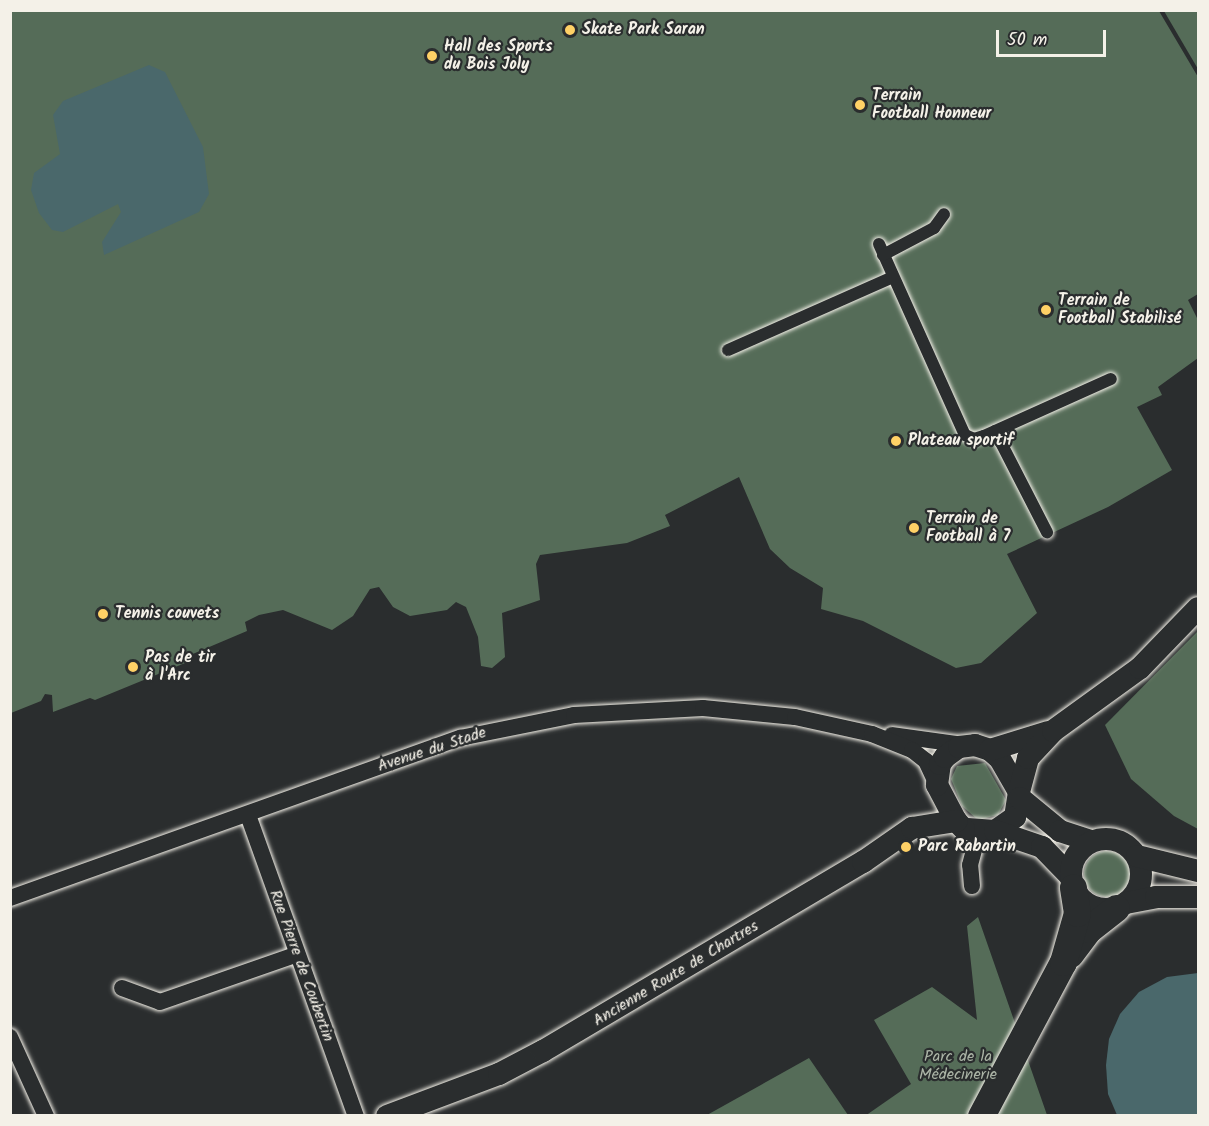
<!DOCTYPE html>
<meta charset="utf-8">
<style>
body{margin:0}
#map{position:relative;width:1209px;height:1126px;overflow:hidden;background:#2a2d2e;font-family:Kalam,sans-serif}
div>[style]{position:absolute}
.green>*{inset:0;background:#556c58}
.round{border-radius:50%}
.water>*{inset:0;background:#4a686b}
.roads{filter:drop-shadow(0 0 2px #f4f1e8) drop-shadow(0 0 2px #f4f1e8)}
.pedestrian>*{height:12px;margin:-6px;padding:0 6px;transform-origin:6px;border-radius:6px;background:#2a2d2e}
.minor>*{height:16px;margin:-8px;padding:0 8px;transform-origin:8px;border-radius:8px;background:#2a2d2e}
.secondary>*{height:22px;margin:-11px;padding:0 11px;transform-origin:11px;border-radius:11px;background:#2a2d2e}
.secondary>.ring{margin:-11px;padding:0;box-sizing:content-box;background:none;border:22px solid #2a2d2e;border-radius:50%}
.trunk>*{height:27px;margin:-13.5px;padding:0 13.5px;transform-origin:13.5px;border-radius:13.5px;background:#2a2d2e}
.dots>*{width:16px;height:16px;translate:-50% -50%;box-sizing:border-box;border:3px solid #2a2d2e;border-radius:50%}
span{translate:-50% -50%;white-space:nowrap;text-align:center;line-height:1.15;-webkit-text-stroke:4.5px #2a2d2e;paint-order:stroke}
.poi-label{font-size:16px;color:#f4f1e8;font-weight:700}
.left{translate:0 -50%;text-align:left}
.street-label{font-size:16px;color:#f4f1e8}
.park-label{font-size:16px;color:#acb5a7}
.frame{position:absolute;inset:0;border:12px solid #f4f1e8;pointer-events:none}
.scale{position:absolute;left:996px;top:30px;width:110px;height:27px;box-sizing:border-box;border:3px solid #f4f1e8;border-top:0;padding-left:8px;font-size:18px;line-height:21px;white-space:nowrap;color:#f4f1e8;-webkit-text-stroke:4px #2a2d2e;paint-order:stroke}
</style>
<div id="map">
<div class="green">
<div style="clip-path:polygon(11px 11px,1159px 11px,1198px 77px,1198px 294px,1188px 300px,1198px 320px,1198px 358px,1158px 387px,1162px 395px,1137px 407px,1172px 470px,1108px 507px,1007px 554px,1037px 613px,981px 663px,956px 668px,863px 621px,821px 609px,823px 588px,790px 568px,770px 549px,739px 477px,665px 515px,670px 526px,627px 543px,540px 555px,536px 564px,540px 600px,502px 613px,505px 657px,492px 668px,481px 666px,478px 637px,466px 607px,456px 602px,447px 610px,410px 616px,393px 607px,379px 587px,370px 589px,353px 616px,332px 630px,283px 610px,259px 615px,245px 622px,247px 631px,188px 656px,190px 661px,95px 700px,90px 698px,53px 712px,52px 695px,45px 694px,41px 701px,11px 713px)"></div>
<div style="clip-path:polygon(1164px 11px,1198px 11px,1198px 69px)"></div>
<div style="clip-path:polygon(1198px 631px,1198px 829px,1174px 816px,1131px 779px,1105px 725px)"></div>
<div style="clip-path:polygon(985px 763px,1006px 800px,998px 815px,978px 820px,962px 806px,951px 779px,957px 766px)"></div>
<div class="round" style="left:1084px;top:851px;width:46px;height:46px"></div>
<div style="clip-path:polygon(978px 917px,1047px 1115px,865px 1116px,911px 1084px,874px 1020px,932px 987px,977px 1020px,967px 926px)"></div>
<div style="clip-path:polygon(809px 1058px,848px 1115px,707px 1115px)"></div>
</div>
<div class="water">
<div style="clip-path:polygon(149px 65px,165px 72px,203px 147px,209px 194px,199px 212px,104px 255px,102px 242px,121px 212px,118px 204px,63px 232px,52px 230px,39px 213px,31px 190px,34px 173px,60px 154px,53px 115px,63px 101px)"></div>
<div style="clip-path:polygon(1198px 973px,1198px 1115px,1117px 1115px,1108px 1094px,1106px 1065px,1109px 1039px,1120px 1014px,1139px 992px,1167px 977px)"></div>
</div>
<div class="roads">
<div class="pedestrian">
<div style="left:879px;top:244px;width:209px;rotate:65.8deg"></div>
<div style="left:965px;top:435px;width:10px;rotate:24deg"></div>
<div style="left:974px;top:439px;width:10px;rotate:-17deg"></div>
<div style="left:984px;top:436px;width:139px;rotate:-24.2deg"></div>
<div style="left:883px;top:255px;width:58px;rotate:-27.9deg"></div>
<div style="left:934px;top:228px;width:17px;rotate:-54deg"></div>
<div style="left:728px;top:350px;width:180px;rotate:-23.9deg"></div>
<div style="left:995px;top:431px;width:114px;rotate:62.8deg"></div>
</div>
<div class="minor">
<div style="left:892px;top:735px;width:73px;rotate:7.9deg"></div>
<div style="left:248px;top:815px;width:320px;rotate:70.3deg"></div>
<div style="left:972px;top:886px;width:21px;rotate:-95deg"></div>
<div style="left:970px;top:865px;width:34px;rotate:-75deg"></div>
<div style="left:10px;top:898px;width:478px;rotate:-19.6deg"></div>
<div style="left:460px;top:738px;width:116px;rotate:-11.4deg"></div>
<div style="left:574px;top:715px;width:129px;rotate:-3.1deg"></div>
<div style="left:703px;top:708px;width:92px;rotate:5.6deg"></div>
<div style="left:795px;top:717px;width:79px;rotate:12.4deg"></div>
<div style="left:872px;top:734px;width:43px;rotate:21.8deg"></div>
<div style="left:912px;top:750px;width:18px;rotate:38deg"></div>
<div style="left:926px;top:761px;width:26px;rotate:65deg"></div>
<div style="left:122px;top:988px;width:40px;rotate:20.2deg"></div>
<div style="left:160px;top:1002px;width:143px;rotate:-19.2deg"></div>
<div style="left:10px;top:1037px;width:87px;rotate:65.5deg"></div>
</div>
<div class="secondary">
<div style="left:975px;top:745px;width:16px;rotate:18deg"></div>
<div style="left:990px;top:750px;width:13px;rotate:42deg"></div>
<div style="left:1000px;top:759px;width:38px;rotate:60deg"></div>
<div style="left:1019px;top:792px;width:25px;rotate:99deg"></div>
<div style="left:1015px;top:817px;width:24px;rotate:145deg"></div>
<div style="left:995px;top:831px;width:31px;rotate:-176deg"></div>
<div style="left:964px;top:829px;width:11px;rotate:-135deg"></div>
<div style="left:956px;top:821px;width:41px;rotate:-117.8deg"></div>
<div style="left:937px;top:785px;width:21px;rotate:-82deg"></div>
<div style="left:940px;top:764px;width:9px;rotate:-54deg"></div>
<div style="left:945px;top:757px;width:17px;rotate:-36deg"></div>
<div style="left:959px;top:747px;width:16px;rotate:-7deg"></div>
<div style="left:990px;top:750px;width:61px;rotate:-17.2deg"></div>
<div style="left:1019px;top:792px;width:35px;rotate:-75deg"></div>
<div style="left:1028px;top:758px;width:37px;rotate:-47deg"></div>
<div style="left:1053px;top:731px;width:107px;rotate:-35.9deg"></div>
<div style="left:1140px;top:668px;width:83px;rotate:-46deg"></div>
<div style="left:1020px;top:798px;width:52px;rotate:39.5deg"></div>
<div style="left:1060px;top:831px;width:33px;rotate:18deg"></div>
<div style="left:995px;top:831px;width:50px;rotate:18.8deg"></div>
<div style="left:1042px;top:847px;width:42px;rotate:46deg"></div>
<div class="ring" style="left:1071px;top:839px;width:48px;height:48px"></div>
<div style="left:1137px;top:856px;width:63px;rotate:13.8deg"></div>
<div style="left:1126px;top:903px;width:31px;rotate:-11deg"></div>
<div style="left:1156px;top:897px;width:42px"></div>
<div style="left:387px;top:1116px;width:120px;rotate:-20.6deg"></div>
<div style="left:499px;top:1074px;width:50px;rotate:-27.6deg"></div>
<div style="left:543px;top:1051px;width:372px;rotate:-30.6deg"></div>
<div style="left:863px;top:862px;width:60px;rotate:-34.8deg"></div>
<div style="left:912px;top:828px;width:45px;rotate:-9deg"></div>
</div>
<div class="trunk">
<div style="left:1070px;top:954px;width:31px;rotate:-53deg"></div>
<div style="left:1089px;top:929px;width:34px;rotate:-38deg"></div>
<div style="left:981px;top:1116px;width:174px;rotate:-62deg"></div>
<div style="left:1063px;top:962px;width:51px;rotate:-74.1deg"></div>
<div style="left:1077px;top:913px;width:26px;rotate:-99deg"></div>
</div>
</div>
<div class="dots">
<div style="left:570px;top:30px;background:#ffd166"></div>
<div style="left:432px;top:56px;background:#ffd166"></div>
<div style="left:860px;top:105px;background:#ffd166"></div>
<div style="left:1046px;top:310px;background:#ffd166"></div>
<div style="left:896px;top:441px;background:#ffd166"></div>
<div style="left:914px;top:528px;background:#ffd166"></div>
<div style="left:103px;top:614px;background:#ffd166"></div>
<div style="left:133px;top:667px;background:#ffd166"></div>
<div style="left:906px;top:847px;background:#ffd166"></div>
</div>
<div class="poi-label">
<span class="left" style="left:582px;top:30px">Skate Park Saran</span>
<span class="left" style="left:444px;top:56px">Hall des Sports<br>du Bois Joly</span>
<span class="left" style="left:872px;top:105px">Terrain<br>Football Honneur</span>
<span class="left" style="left:1058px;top:310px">Terrain de<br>Football Stabilisé</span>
<span class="left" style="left:908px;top:441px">Plateau sportif</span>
<span class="left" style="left:926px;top:528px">Terrain de<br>Football à 7</span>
<span class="left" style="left:115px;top:614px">Tennis couvets</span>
<span class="left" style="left:145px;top:667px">Pas de tir<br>à l'Arc</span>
<span class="left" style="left:918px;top:847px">Parc Rabartin</span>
</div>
<div class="street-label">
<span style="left:432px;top:750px;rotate:-18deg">Avenue du Stade</span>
<span style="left:301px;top:966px;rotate:70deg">Rue Pierre de Coubertin</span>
<span style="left:676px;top:974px;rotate:-31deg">Ancienne Route de Chartres</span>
</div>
<div class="park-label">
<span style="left:958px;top:1066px">Parc de la<br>Médecinerie</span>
</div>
<div class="frame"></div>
<div class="scale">50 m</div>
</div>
